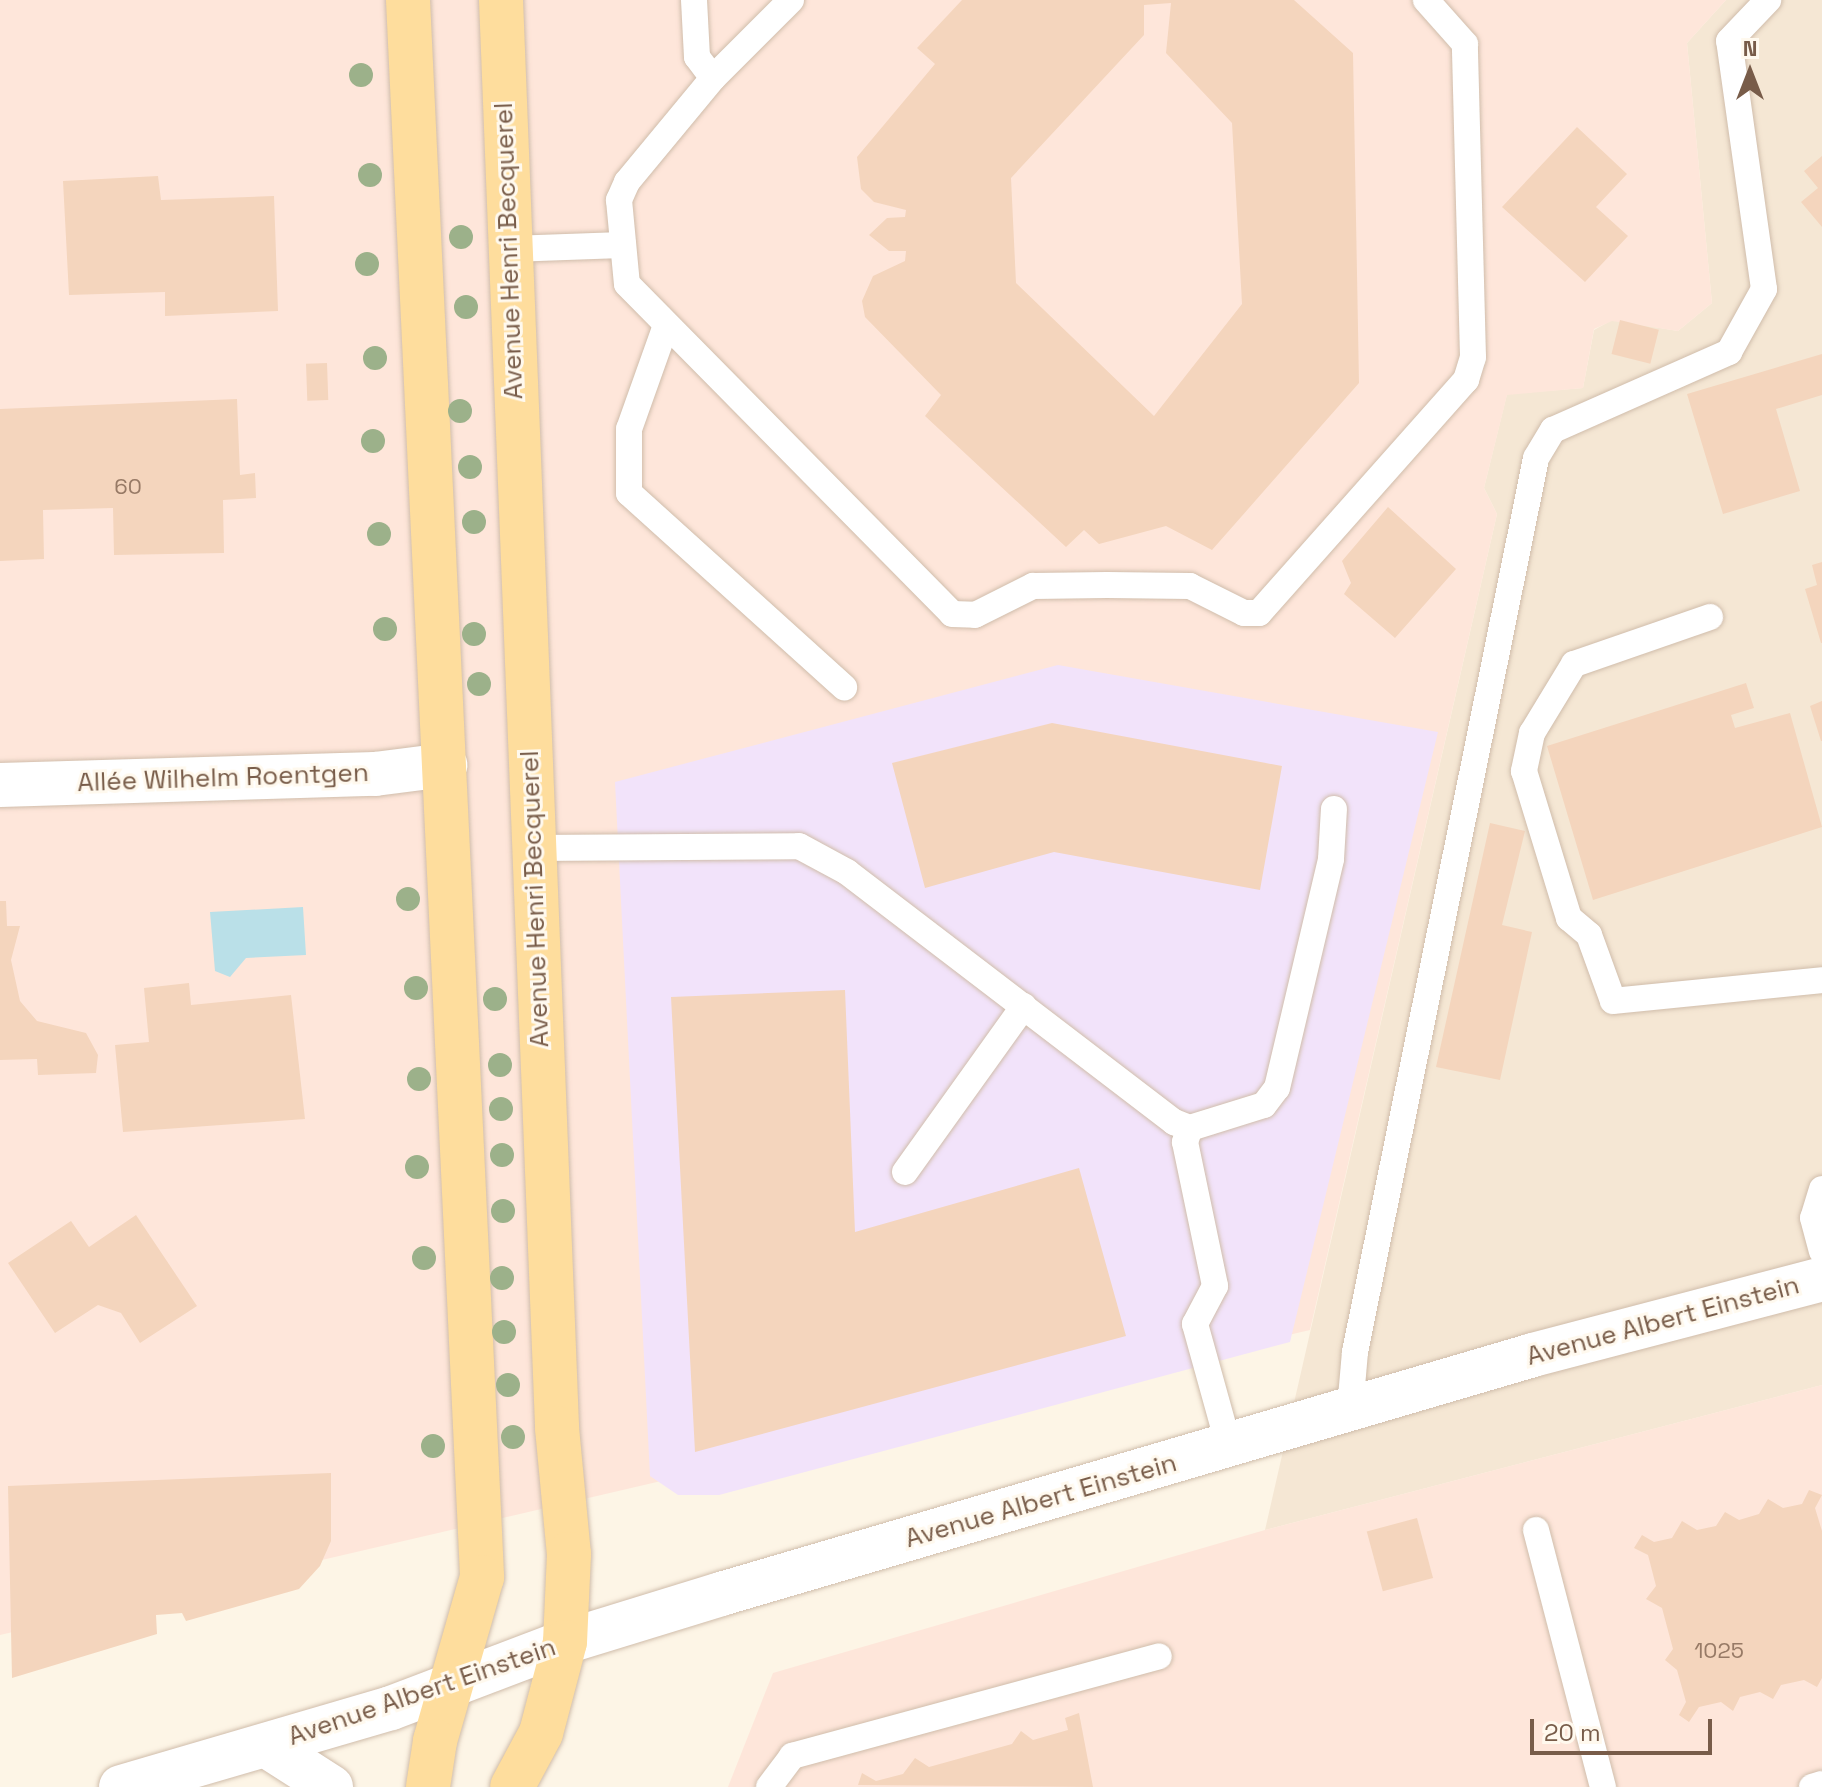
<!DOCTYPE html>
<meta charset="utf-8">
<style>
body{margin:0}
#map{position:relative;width:1822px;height:1787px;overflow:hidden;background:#fdf5e6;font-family:"Space Grotesk",sans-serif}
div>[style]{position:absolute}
.residential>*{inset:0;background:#f5e7d4}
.commercial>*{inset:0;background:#fee6da}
.education>*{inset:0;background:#f2e3fa}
.water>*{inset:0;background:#bae0e8}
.building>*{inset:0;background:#f4d5bd;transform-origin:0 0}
.roads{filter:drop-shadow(0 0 2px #d0bdab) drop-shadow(0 0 2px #d0bdab)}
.lane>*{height:26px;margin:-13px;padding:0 13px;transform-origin:13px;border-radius:13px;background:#fff}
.street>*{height:44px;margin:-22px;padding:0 22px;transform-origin:22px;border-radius:22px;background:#fff}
.secondary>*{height:44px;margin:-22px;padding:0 22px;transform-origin:22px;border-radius:22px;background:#fff}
.primary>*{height:44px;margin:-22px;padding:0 22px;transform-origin:22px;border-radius:22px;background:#fedd9d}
.trees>*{width:24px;height:24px;margin:-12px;border-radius:50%;background:#9cb18a}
span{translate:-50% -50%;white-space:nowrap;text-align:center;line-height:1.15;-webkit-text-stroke:6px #fff9ee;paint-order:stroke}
.number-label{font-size:22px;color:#977a66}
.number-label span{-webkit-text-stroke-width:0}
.street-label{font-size:26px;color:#785c49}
.north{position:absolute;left:1710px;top:32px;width:80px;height:80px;-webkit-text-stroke:6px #fff9ee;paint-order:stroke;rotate:0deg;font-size:22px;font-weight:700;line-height:32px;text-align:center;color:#785c49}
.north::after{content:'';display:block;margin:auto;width:28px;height:36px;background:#785c49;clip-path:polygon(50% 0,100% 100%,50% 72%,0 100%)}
.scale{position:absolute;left:1530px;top:1719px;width:182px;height:36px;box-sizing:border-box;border:4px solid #785c49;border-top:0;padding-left:10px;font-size:24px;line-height:28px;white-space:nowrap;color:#785c49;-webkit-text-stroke:6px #fff9ee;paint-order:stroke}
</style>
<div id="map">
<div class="residential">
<div style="clip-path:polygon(1726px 0,1822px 0,1822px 1385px,1265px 1530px,1497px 514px,1484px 488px,1507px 394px,1583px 388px,1594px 330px,1612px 320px,1678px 331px,1712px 303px,1687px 43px)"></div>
</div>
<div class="commercial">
<div style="clip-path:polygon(0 0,1726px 0,1687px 43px,1712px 303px,1678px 331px,1612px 321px,1594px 329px,1583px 388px,1507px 395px,1484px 488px,1497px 514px,1310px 1330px,0 1635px)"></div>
<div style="clip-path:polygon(1822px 1385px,1822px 1787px,728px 1787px,773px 1673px,1265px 1530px)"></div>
</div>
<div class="education">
<div style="clip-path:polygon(1058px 665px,1438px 732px,1290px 1342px,719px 1495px,678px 1495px,650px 1476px,615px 782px)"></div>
</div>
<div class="water">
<div style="clip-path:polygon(303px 907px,306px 955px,246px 958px,230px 977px,215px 971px,210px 912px)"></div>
</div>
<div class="building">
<div style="clip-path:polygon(evenodd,962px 0,1294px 0,1353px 53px,1359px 383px,1212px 550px,1166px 526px,1099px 544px,1084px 530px,1066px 547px,925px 416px,941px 395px,865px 317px,862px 301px,873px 276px,905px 261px,906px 251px,889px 251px,869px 235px,887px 218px,905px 217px,906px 210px,874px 202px,861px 189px,857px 157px,935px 64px,917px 48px,962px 0,1171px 3px,1166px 53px,1232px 123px,1242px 304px,1154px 416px,1016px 283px,1011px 178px,1144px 35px,1144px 5px,1171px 3px)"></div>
<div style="clip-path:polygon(1577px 127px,1627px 174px,1596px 207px,1628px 236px,1585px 282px,1502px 207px)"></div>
<div style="clip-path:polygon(1822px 156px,1822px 227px,1801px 202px,1818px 188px,1804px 171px)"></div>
<div style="clip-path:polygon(158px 176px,161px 200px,274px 196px,278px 311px,165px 316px,165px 292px,69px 295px,63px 181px)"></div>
<div style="left:1620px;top:320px;width:40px;height:35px;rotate:14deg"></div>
<div style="clip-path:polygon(1822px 354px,1822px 395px,1776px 409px,1800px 491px,1723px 514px,1687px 394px)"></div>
<div style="left:327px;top:363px;width:37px;height:21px;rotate:88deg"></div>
<div style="clip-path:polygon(237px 399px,240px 475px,255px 473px,256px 498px,223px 500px,224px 553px,114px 555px,113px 508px,43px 510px,44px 559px,0 561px,0 409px)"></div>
<div style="clip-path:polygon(1388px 507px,1456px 569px,1395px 638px,1344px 594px,1351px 583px,1342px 561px)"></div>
<div style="clip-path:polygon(1822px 562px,1822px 643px,1821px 643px,1805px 589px,1817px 585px,1812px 565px)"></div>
<div style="clip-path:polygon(1746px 683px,1754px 708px,1731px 715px,1735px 728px,1790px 713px,1822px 827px,1593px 900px,1547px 746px)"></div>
<div style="clip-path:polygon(1822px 701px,1822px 741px,1821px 741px,1810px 706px)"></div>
<div style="clip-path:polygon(1052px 723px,1282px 766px,1260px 890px,1054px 852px,925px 888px,892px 763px)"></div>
<div style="clip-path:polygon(1490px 823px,1525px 831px,1502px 925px,1532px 932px,1500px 1080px,1436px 1067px)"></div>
<div style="clip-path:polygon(0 901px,6px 901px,7px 926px,20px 926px,11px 960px,20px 1001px,37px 1021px,86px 1033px,98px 1055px,96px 1073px,38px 1075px,37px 1059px,0 1060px)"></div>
<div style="clip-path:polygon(189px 983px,191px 1005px,291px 995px,305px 1119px,123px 1132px,115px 1045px,149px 1042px,144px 988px)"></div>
<div style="clip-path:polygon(845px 990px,855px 1232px,1079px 1168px,1126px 1336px,695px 1452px,671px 997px)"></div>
<div style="clip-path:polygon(136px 1215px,197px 1306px,140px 1343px,121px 1313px,98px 1305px,55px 1333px,8px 1263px,71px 1221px,89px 1247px)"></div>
<div style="clip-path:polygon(331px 1473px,331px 1541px,320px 1566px,299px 1589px,186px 1621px,182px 1613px,156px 1615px,157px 1634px,12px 1678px,8px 1486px)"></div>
<div style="clip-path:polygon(1809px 1490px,1822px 1495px,1815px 1508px,1822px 1531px,1822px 1678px,1817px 1687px,1804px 1680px,1781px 1685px,1773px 1699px,1760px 1692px,1740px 1697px,1733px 1711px,1721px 1702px,1699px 1707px,1689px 1722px,1679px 1715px,1686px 1702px,1677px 1670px,1665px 1660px,1673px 1649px,1662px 1608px,1646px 1599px,1656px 1586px,1648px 1555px,1634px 1548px,1642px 1535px,1654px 1542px,1672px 1538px,1682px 1521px,1697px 1530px,1716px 1526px,1725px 1512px,1739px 1520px,1759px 1514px,1768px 1499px,1783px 1508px,1802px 1504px)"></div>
<div style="left:1417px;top:1518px;width:62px;height:52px;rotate:75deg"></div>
<div style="clip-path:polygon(1079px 1713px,1093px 1787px,858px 1785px,862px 1773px,876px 1781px,903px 1774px,915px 1758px,929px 1767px,1012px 1744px,1021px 1731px,1033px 1740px,1068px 1730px,1065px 1718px)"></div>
</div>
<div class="roads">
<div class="lane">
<div style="left:694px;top:0;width:57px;rotate:87deg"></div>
<div style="left:697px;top:57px;width:26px;rotate:53deg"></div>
<div style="left:791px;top:0;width:110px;rotate:135deg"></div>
<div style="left:713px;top:78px;width:135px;rotate:129.6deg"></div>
<div style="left:627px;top:182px;width:20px;rotate:114deg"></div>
<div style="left:619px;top:200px;width:84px;rotate:84.6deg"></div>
<div style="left:627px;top:284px;width:463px;rotate:45.4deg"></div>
<div style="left:952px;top:614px;width:23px;rotate:2deg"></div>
<div style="left:975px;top:615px;width:65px;rotate:-26.6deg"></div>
<div style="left:1033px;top:586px;width:74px;rotate:-0.8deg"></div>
<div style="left:1107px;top:585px;width:83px;rotate:0.7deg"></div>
<div style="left:1190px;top:586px;width:60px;rotate:26.6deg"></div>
<div style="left:1244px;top:613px;width:15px"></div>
<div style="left:1259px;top:613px;width:312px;rotate:-48.4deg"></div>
<div style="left:1466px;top:380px;width:24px;rotate:-73deg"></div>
<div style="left:1473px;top:357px;width:313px;rotate:-91.5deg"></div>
<div style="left:1465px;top:44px;width:59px;rotate:-131.6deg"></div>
<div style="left:509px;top:249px;width:114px;rotate:-2deg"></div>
<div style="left:665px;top:328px;width:107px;rotate:109.6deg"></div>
<div style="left:629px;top:429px;width:64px;rotate:90deg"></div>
<div style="left:629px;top:493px;width:290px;rotate:42.1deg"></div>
<div style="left:1710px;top:617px;width:144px;rotate:160.9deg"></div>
<div style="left:1574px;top:664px;width:81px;rotate:121.3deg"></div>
<div style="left:1532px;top:733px;width:39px;rotate:102deg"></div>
<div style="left:1524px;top:771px;width:154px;rotate:73deg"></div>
<div style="left:1569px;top:918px;width:26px;rotate:40deg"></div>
<div style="left:1589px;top:935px;width:70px;rotate:70deg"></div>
<div style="left:1613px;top:1001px;width:210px;rotate:-5.7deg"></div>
<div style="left:533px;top:848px;width:266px;rotate:-0.4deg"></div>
<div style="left:799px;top:846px;width:55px;rotate:28.4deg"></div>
<div style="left:847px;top:872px;width:412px;rotate:37.4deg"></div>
<div style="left:1174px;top:1122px;width:17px;rotate:21deg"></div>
<div style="left:1190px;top:1128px;width:77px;rotate:-17.3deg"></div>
<div style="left:1264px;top:1105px;width:21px;rotate:-53deg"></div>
<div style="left:1277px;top:1088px;width:235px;rotate:-76.7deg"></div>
<div style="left:1331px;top:859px;width:50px;rotate:-86.6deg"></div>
<div style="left:1190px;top:1128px;width:15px;rotate:110deg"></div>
<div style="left:1185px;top:1142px;width:147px;rotate:78.2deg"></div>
<div style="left:1215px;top:1286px;width:43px;rotate:117.8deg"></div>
<div style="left:1195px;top:1324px;width:128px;rotate:74.5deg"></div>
<div style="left:905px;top:1172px;width:204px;rotate:-54.4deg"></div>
<div style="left:1822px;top:1189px;width:30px;rotate:107deg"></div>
<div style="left:1813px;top:1218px;width:34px;rotate:75deg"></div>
<div style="left:1350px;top:1409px;width:57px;rotate:-85deg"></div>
<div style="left:1355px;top:1352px;width:912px;rotate:-78.55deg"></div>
<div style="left:1536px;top:458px;width:33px;rotate:-59deg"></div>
<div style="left:1553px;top:430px;width:193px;rotate:-23.9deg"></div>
<div style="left:1729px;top:352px;width:72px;rotate:-60.9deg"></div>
<div style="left:1764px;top:289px;width:250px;rotate:-98deg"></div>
<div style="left:1729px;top:41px;width:57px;rotate:-46.4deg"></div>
<div style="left:1536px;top:1530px;width:266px;rotate:75.4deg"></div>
<div style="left:769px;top:1787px;width:39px;rotate:-53deg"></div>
<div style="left:792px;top:1756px;width:380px;rotate:-15.2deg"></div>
<div style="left:1812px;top:1787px;width:10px;rotate:-17deg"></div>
</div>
<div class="street">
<div style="left:0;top:785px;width:375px;rotate:-1.7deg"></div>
<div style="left:375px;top:774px;width:71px;rotate:-7.3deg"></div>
</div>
<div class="secondary">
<div style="left:267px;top:1746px;width:76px;rotate:32.6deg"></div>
<div style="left:121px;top:1787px;width:281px;rotate:-16.3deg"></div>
<div style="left:391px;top:1708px;width:186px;rotate:-20.8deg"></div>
<div style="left:565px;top:1642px;width:163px;rotate:-17.1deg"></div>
<div style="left:721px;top:1594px;width:846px;rotate:-16.4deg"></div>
<div style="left:1533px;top:1355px;width:299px;rotate:-14.7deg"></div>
</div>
<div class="primary">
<div style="left:408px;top:0;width:1579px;rotate:87.31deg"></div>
<div style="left:482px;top:1577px;width:171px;rotate:106deg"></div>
<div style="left:435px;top:1741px;width:47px;rotate:98.7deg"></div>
<div style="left:501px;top:0;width:1429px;rotate:87.75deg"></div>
<div style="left:557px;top:1428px;width:127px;rotate:84.6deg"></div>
<div style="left:569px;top:1554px;width:88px;rotate:92.6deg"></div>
<div style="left:565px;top:1642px;width:94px;rotate:104.8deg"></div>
<div style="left:541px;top:1733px;width:61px;rotate:118.2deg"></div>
</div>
</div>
<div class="trees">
<div style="left:361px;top:75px"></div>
<div style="left:370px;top:175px"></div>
<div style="left:461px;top:237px"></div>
<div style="left:367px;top:264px"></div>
<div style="left:466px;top:307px"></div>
<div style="left:375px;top:358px"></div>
<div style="left:460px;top:411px"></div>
<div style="left:373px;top:441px"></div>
<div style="left:470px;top:467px"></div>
<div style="left:474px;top:522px"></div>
<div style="left:379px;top:534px"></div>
<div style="left:385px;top:629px"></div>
<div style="left:474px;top:634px"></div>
<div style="left:479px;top:684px"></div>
<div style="left:408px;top:899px"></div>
<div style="left:416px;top:988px"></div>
<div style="left:495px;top:999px"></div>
<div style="left:500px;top:1065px"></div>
<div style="left:419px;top:1079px"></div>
<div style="left:501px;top:1109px"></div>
<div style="left:502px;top:1155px"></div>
<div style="left:417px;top:1167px"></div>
<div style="left:503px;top:1211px"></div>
<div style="left:424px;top:1258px"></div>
<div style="left:502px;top:1278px"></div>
<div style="left:504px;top:1332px"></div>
<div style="left:508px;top:1385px"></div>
<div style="left:513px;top:1437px"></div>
<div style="left:433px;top:1446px"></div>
</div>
<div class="number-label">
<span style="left:128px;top:487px">60</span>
<span style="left:1719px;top:1651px">1025</span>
</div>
<div class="street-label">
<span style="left:509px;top:251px;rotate:-92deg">Avenue Henri Becquerel</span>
<span style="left:223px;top:778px;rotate:-2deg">Allée Wilhelm Roentgen</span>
<span style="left:535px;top:899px;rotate:-92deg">Avenue Henri Becquerel</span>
<span style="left:1663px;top:1321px;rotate:-15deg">Avenue Albert Einstein</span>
<span style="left:1041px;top:1501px;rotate:-16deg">Avenue Albert Einstein</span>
<span style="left:422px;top:1692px;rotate:-19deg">Avenue Albert Einstein</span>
</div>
<div class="north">N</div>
<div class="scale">20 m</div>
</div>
